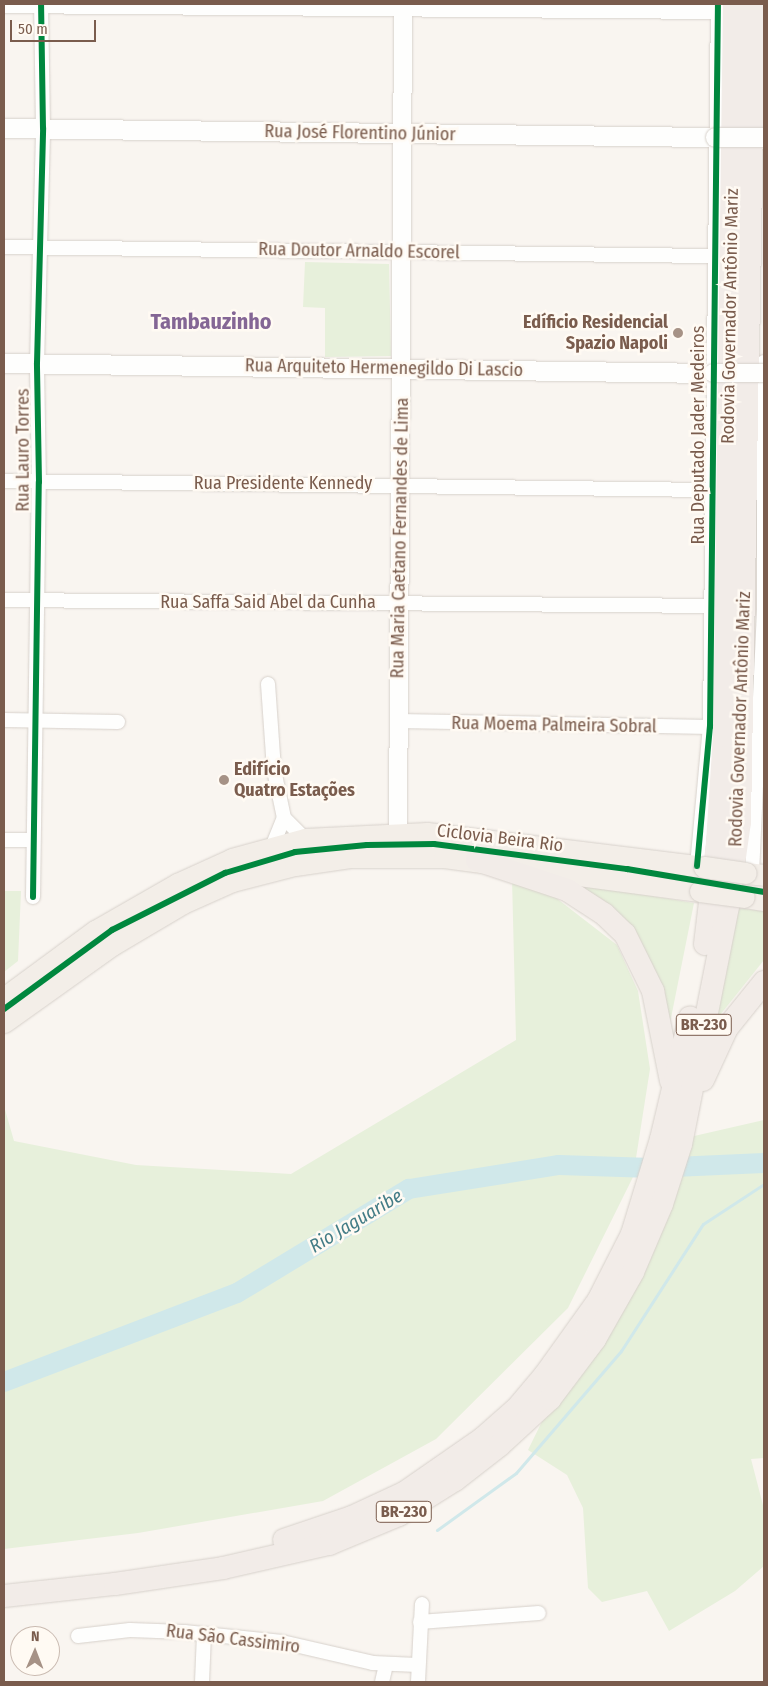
<!DOCTYPE html>
<meta charset="utf-8">
<style>
body{margin:0}
#map{position:relative;width:768px;height:1686px;overflow:hidden;background:#f9f5f0;font-family:"Fira Sans Condensed",sans-serif}
div>[style]{position:absolute}
.green>*{inset:0;background:#e7f0db}
.stream>*{height:3px;margin:-1.5px;padding:0 1.5px;transform-origin:1.5px;border-radius:1.5px;background:#d0e8ea}
.river>*{height:20px;margin:-10px;padding:0 10px;transform-origin:10px;border-radius:10px;background:#d0e8ea}
.roads{filter:drop-shadow(0 0 1px #d7d1cb) drop-shadow(0 0 1px #d7d1cb)}
.minor>*{height:14px;margin:-7px;padding:0 7px;transform-origin:7px;border-radius:7px;background:#fefefd}
.tertiary>*{height:18px;margin:-9px;padding:0 9px;transform-origin:9px;border-radius:9px;background:#fefefd}
.secondary>*{height:19px;margin:-9.5px;padding:0 9.5px;transform-origin:9.5px;border-radius:9.5px;background:#fefefd}
.primary>*{height:21px;margin:-10.5px;padding:0 10.5px;transform-origin:10.5px;border-radius:10.5px;background:#f3eee8}
.trunk>*{height:22px;margin:-11px;padding:0 11px;transform-origin:11px;border-radius:11px;background:#f2ece8}
.bridges{filter:drop-shadow(0 0 1px #d7d1cb) drop-shadow(0 0 1px #d7d1cb)}
.tertiary-bridge>*{height:18px;margin:-9px;padding:0 9px;transform-origin:9px;border-radius:9px;background:#fefefd}
.secondary-bridge>*{height:19px;margin:-9.5px;padding:0 9.5px;transform-origin:9.5px;border-radius:9.5px;background:#fefefd}
.primary-bridge>*{height:21px;margin:-10.5px;padding:0 10.5px;transform-origin:10.5px;border-radius:10.5px;background:#f3eee8}
.cycleway>*{height:6px;margin:-3px;padding:0 3px;transform-origin:3px;border-radius:3px;background:#00873e}
.dots>*{width:14px;height:14px;translate:-50% -50%;box-sizing:border-box;border:2px solid #fffaf3;border-radius:50%}
span{translate:-50% -50%;white-space:nowrap;text-align:center;line-height:1.15;-webkit-text-stroke:5px #fffaf3;paint-order:stroke}
.shield-label span{padding:1px 4px;background:#fffaf3;border:1px solid;border-radius:4px;-webkit-text-stroke-width:0}
.shield-label{font-size:16px;color:#7a5c4d;font-weight:700}
.street-label{font-size:18px;color:#7a5c4d}
.poi-label{font-size:18px;color:#7a5c4d;font-weight:700}
.right{translate:-100% -50%;text-align:right}
.left{translate:0 -50%;text-align:left}
.water-label{font-size:19px;color:#437c86;font-style:italic}
.district-label{font-size:22px;color:#846695;font-weight:700}
.frame{position:absolute;inset:0;border:5px solid #7a5c4d;pointer-events:none}
.north{position:absolute;left:10px;top:1626px;width:50px;height:50px;box-sizing:border-box;background:#fffaf3;border:1px solid #cabbb1;border-radius:50%;rotate:1deg;font-size:14px;font-weight:700;line-height:20px;text-align:center;color:#7a5c4d}
.north::after{content:'';display:block;margin:auto;width:18px;height:22px;background:#a69286;clip-path:polygon(50% 0,100% 100%,50% 72%,0 100%)}
.scale{position:absolute;left:10px;top:20px;width:86px;height:22px;box-sizing:border-box;border:2px solid #7a5c4d;border-top:0;padding-left:6px;font-size:15px;line-height:18px;white-space:nowrap;color:#7a5c4d;-webkit-text-stroke:4px #fffaf3;paint-order:stroke}
</style>
<div id="map">
<div class="green">
<div style="clip-path:polygon(305px 262px,389px 264px,391px 356px,325px 357px,325px 308px,303px 307px)"></div>
<div style="clip-path:polygon(512px 879px,551px 894px,617px 945px,638px 991px,650px 1069px,633px 1177px,568px 1308px,436px 1439px,323px 1501px,138px 1533px,4px 1549px,4px 1106px,14px 1141px,136px 1165px,291px 1174px,516px 1040px)"></div>
<div style="clip-path:polygon(551px 879px,694px 903px,669px 1028px,654px 977px)"></div>
<div style="clip-path:polygon(4px 891px,21px 891px,18px 961px,4px 972px)"></div>
<div style="clip-path:polygon(729px 907px,764px 911px,764px 960px,712px 1025px)"></div>
<div style="clip-path:polygon(764px 1120px,764px 1458px,751px 1459px,764px 1509px,764px 1566px,735px 1591px,669px 1631px,647px 1591px,602px 1602px,588px 1588px,583px 1508px,567px 1475px,528px 1450px,681px 1139px)"></div>
</div>
<div class="stream">
<div style="left:437px;top:1530px;width:97px;rotate:-35.8deg"></div>
<div style="left:516px;top:1473px;width:161px;rotate:-49.3deg"></div>
<div style="left:621px;top:1351px;width:151px;rotate:-57.2deg"></div>
<div style="left:703px;top:1224px;width:73px;rotate:-33.3deg"></div>
</div>
<div class="river">
<div style="left:4px;top:1382px;width:249px;rotate:-20.9deg"></div>
<div style="left:237px;top:1293px;width:201px;rotate:-31.2deg"></div>
<div style="left:409px;top:1189px;width:152px;rotate:-9.1deg"></div>
<div style="left:559px;top:1165px;width:93px;rotate:1.8deg"></div>
<div style="left:652px;top:1168px;width:112px;rotate:-2.6deg"></div>
</div>
<div class="roads">
<div class="minor">
<div style="left:4px;top:6px;width:714px;rotate:0.48deg"></div>
<div style="left:4px;top:247px;width:710px;rotate:0.73deg"></div>
<div style="left:4px;top:481px;width:708px;rotate:0.73deg"></div>
<div style="left:4px;top:600px;width:709px;rotate:0.48deg"></div>
<div style="left:268px;top:684px;width:86px;rotate:86deg"></div>
<div style="left:274px;top:770px;width:49px;rotate:78.2deg"></div>
<div style="left:284px;top:818px;width:30px;rotate:45deg"></div>
<div style="left:4px;top:720px;width:114px;rotate:1deg"></div>
<div style="left:399px;top:721px;width:311px;rotate:1.1deg"></div>
<div style="left:4px;top:840px;width:28px"></div>
<div style="left:272px;top:847px;width:31px;rotate:-68deg"></div>
<div style="left:697px;top:866px;width:140px;rotate:-84.7deg"></div>
<div style="left:710px;top:727px;width:723px;rotate:-89.37deg"></div>
<div style="left:752px;top:874px;width:265px;rotate:-87.4deg"></div>
<div style="left:764px;top:609px;width:247px;rotate:-90deg"></div>
<div style="left:33px;top:897px;width:415px;rotate:-89.2deg"></div>
<div style="left:39px;top:482px;width:119px;rotate:-91deg"></div>
<div style="left:37px;top:363px;width:235px;rotate:-88.5deg"></div>
<div style="left:43px;top:128px;width:124px;rotate:-90.9deg"></div>
<div style="left:420px;top:1622px;width:119px;rotate:-4.3deg"></div>
<div style="left:78px;top:1636px;width:52px;rotate:-6.6deg"></div>
<div style="left:130px;top:1630px;width:54px;rotate:2.1deg"></div>
<div style="left:184px;top:1632px;width:99px;rotate:5.8deg"></div>
<div style="left:282px;top:1642px;width:93px;rotate:13deg"></div>
<div style="left:373px;top:1663px;width:44px;rotate:2.6deg"></div>
<div style="left:202px;top:1682px;width:47px;rotate:-87.6deg"></div>
<div style="left:382px;top:1682px;width:18px;rotate:-77deg"></div>
<div style="left:418px;top:1682px;width:78px;rotate:-87.1deg"></div>
</div>
<div class="tertiary">
<div style="left:398px;top:832px;width:828px;rotate:-89.65deg"></div>
</div>
<div class="secondary">
<div style="left:4px;top:128px;width:711px;rotate:0.73deg"></div>
<div style="left:4px;top:363px;width:709px;rotate:0.81deg"></div>
</div>
<div class="primary">
<div style="left:746px;top:873px;width:18px;rotate:6deg"></div>
<div style="left:744px;top:897px;width:20px;rotate:9deg"></div>
<div style="left:4px;top:998px;width:113px;rotate:-36.4deg"></div>
<div style="left:95px;top:931px;width:95px;rotate:-29.8deg"></div>
<div style="left:177px;top:884px;width:60px;rotate:-24.4deg"></div>
<div style="left:232px;top:859px;width:76px;rotate:-15.3deg"></div>
<div style="left:305px;top:839px;width:122px;rotate:-2.8deg"></div>
<div style="left:427px;top:833px;width:279px;rotate:7deg"></div>
<div style="left:4px;top:1022px;width:133px;rotate:-35.5deg"></div>
<div style="left:112px;top:945px;width:82px;rotate:-30.6deg"></div>
<div style="left:183px;top:903px;width:54px;rotate:-24.2deg"></div>
<div style="left:232px;top:881px;width:65px;rotate:-14.3deg"></div>
<div style="left:295px;top:865px;width:57px;rotate:-8.1deg"></div>
<div style="left:351px;top:857px;width:93px"></div>
<div style="left:444px;top:857px;width:258px;rotate:7.6deg"></div>
</div>
<div class="trunk">
<div style="left:477px;top:860px;width:95px;rotate:18.4deg"></div>
<div style="left:567px;top:890px;width:44px;rotate:33deg"></div>
<div style="left:604px;top:914px;width:29px;rotate:44deg"></div>
<div style="left:625px;top:934px;width:64px;rotate:63.8deg"></div>
<div style="left:653px;top:991px;width:92px;rotate:78.7deg"></div>
<div style="left:705px;top:944px;width:102px;rotate:-83.2deg"></div>
<div style="left:717px;top:843px;width:107px;rotate:-86.3deg"></div>
<div style="left:724px;top:736px;width:732px;rotate:-89.22deg"></div>
<div style="left:703px;top:1080px;width:57px;rotate:-65.2deg"></div>
<div style="left:727px;top:1028px;width:59px;rotate:-51.2deg"></div>
<div style="left:284px;top:1540px;width:72px;rotate:-18.7deg"></div>
<div style="left:352px;top:1517px;width:57px;rotate:-24.8deg"></div>
<div style="left:404px;top:1493px;width:96px;rotate:-34.8deg"></div>
<div style="left:483px;top:1438px;width:45px;rotate:-41.4deg"></div>
<div style="left:517px;top:1408px;width:43px;rotate:-49.7deg"></div>
<div style="left:545px;top:1375px;width:91px;rotate:-54.4deg"></div>
<div style="left:598px;top:1301px;width:75px;rotate:-63.1deg"></div>
<div style="left:632px;top:1234px;width:99px;rotate:-73deg"></div>
<div style="left:661px;top:1139px;width:125px;rotate:-76.6deg"></div>
<div style="left:4px;top:1596px;width:112px;rotate:-6.2deg"></div>
<div style="left:115px;top:1584px;width:109px;rotate:-8.4deg"></div>
<div style="left:223px;top:1568px;width:109px;rotate:-12.8deg"></div>
<div style="left:329px;top:1544px;width:76px;rotate:-22.5deg"></div>
<div style="left:399px;top:1515px;width:66px;rotate:-32deg"></div>
<div style="left:455px;top:1480px;width:57px;rotate:-37.9deg"></div>
<div style="left:500px;top:1445px;width:68px;rotate:-42.6deg"></div>
<div style="left:550px;top:1399px;width:75px;rotate:-53.1deg"></div>
<div style="left:595px;top:1339px;width:77px;rotate:-60.4deg"></div>
<div style="left:633px;top:1272px;width:74px;rotate:-66.9deg"></div>
<div style="left:662px;top:1204px;width:63px;rotate:-72.4deg"></div>
<div style="left:681px;top:1144px;width:243px;rotate:-78.8deg"></div>
<div style="left:728px;top:906px;width:85px;rotate:-81.9deg"></div>
<div style="left:740px;top:822px;width:818px;rotate:-89.02deg"></div>
</div>
</div>
<div class="bridges">
<div class="tertiary-bridge">
<div style="left:713px;top:373px;width:51px"></div>
</div>
<div class="secondary-bridge">
<div style="left:715px;top:137px;width:49px"></div>
</div>
<div class="primary-bridge">
<div style="left:704px;top:867px;width:42px;rotate:8.1deg"></div>
<div style="left:700px;top:891px;width:44px;rotate:7.8deg"></div>
</div>
</div>
<div class="cycleway">
<div style="left:697px;top:866px;width:140px;rotate:-84.7deg"></div>
<div style="left:710px;top:727px;width:723px;rotate:-89.37deg"></div>
<div style="left:33px;top:897px;width:415px;rotate:-89.2deg"></div>
<div style="left:39px;top:482px;width:119px;rotate:-91deg"></div>
<div style="left:37px;top:363px;width:235px;rotate:-88.5deg"></div>
<div style="left:43px;top:128px;width:124px;rotate:-90.9deg"></div>
<div style="left:4px;top:1009px;width:134px;rotate:-36.2deg"></div>
<div style="left:112px;top:930px;width:127px;rotate:-26.8deg"></div>
<div style="left:225px;top:873px;width:73px;rotate:-16.7deg"></div>
<div style="left:295px;top:852px;width:72px;rotate:-5.6deg"></div>
<div style="left:367px;top:845px;width:67px;rotate:-0.9deg"></div>
<div style="left:434px;top:844px;width:195px;rotate:7.4deg"></div>
<div style="left:627px;top:869px;width:139px;rotate:9.5deg"></div>
</div>
<div class="dots">
<div style="left:678px;top:333px;background:#a69286"></div>
<div style="left:224px;top:780px;background:#a69286"></div>
</div>
<div class="shield-label">
<span style="left:704px;top:1025px">BR-230</span>
<span style="left:404px;top:1512px">BR-230</span>
</div>
<div class="street-label">
<span style="left:360px;top:133px;rotate:1deg">Rua José Florentino Júnior</span>
<span style="left:359px;top:251px;rotate:1deg">Rua Doutor Arnaldo Escorel</span>
<span style="left:730px;top:316px;rotate:-89deg">Rodovia Governador Antônio Mariz</span>
<span style="left:384px;top:368px;rotate:1deg">Rua Arquiteto Hermenegildo Di Lascio</span>
<span style="left:698px;top:435px;rotate:-90deg">Rua Deputado Jader Medeiros</span>
<span style="left:23px;top:450px;rotate:-90deg">Rua Lauro Torres</span>
<span style="left:283px;top:483px">Rua Presidente Kennedy</span>
<span style="left:400px;top:538px;rotate:-89deg">Rua Maria Caetano Fernandes de Lima</span>
<span style="left:268px;top:602px">Rua Saffa Said Abel da Cunha</span>
<span style="left:740px;top:719px;rotate:-88deg">Rodovia Governador Antônio Mariz</span>
<span style="left:554px;top:725px;rotate:1deg">Rua Moema Palmeira Sobral</span>
<span style="left:500px;top:838px;rotate:7deg">Ciclovia Beira Rio</span>
<span style="left:233px;top:1639px;rotate:7deg">Rua São Cassimiro</span>
</div>
<div class="poi-label">
<span class="right" style="left:668px;top:333px">Edíficio Residencial<br>Spazio Napoli</span>
<span class="left" style="left:234px;top:780px">Edifício<br>Quatro Estações</span>
</div>
<div class="water-label">
<span style="left:356px;top:1221px;rotate:-31deg">Rio Jaguaribe</span>
</div>
<div class="district-label">
<span style="left:211px;top:322px">Tambauzinho</span>
</div>
<div class="frame"></div>
<div class="north">N</div>
<div class="scale">50 m</div>
</div>
